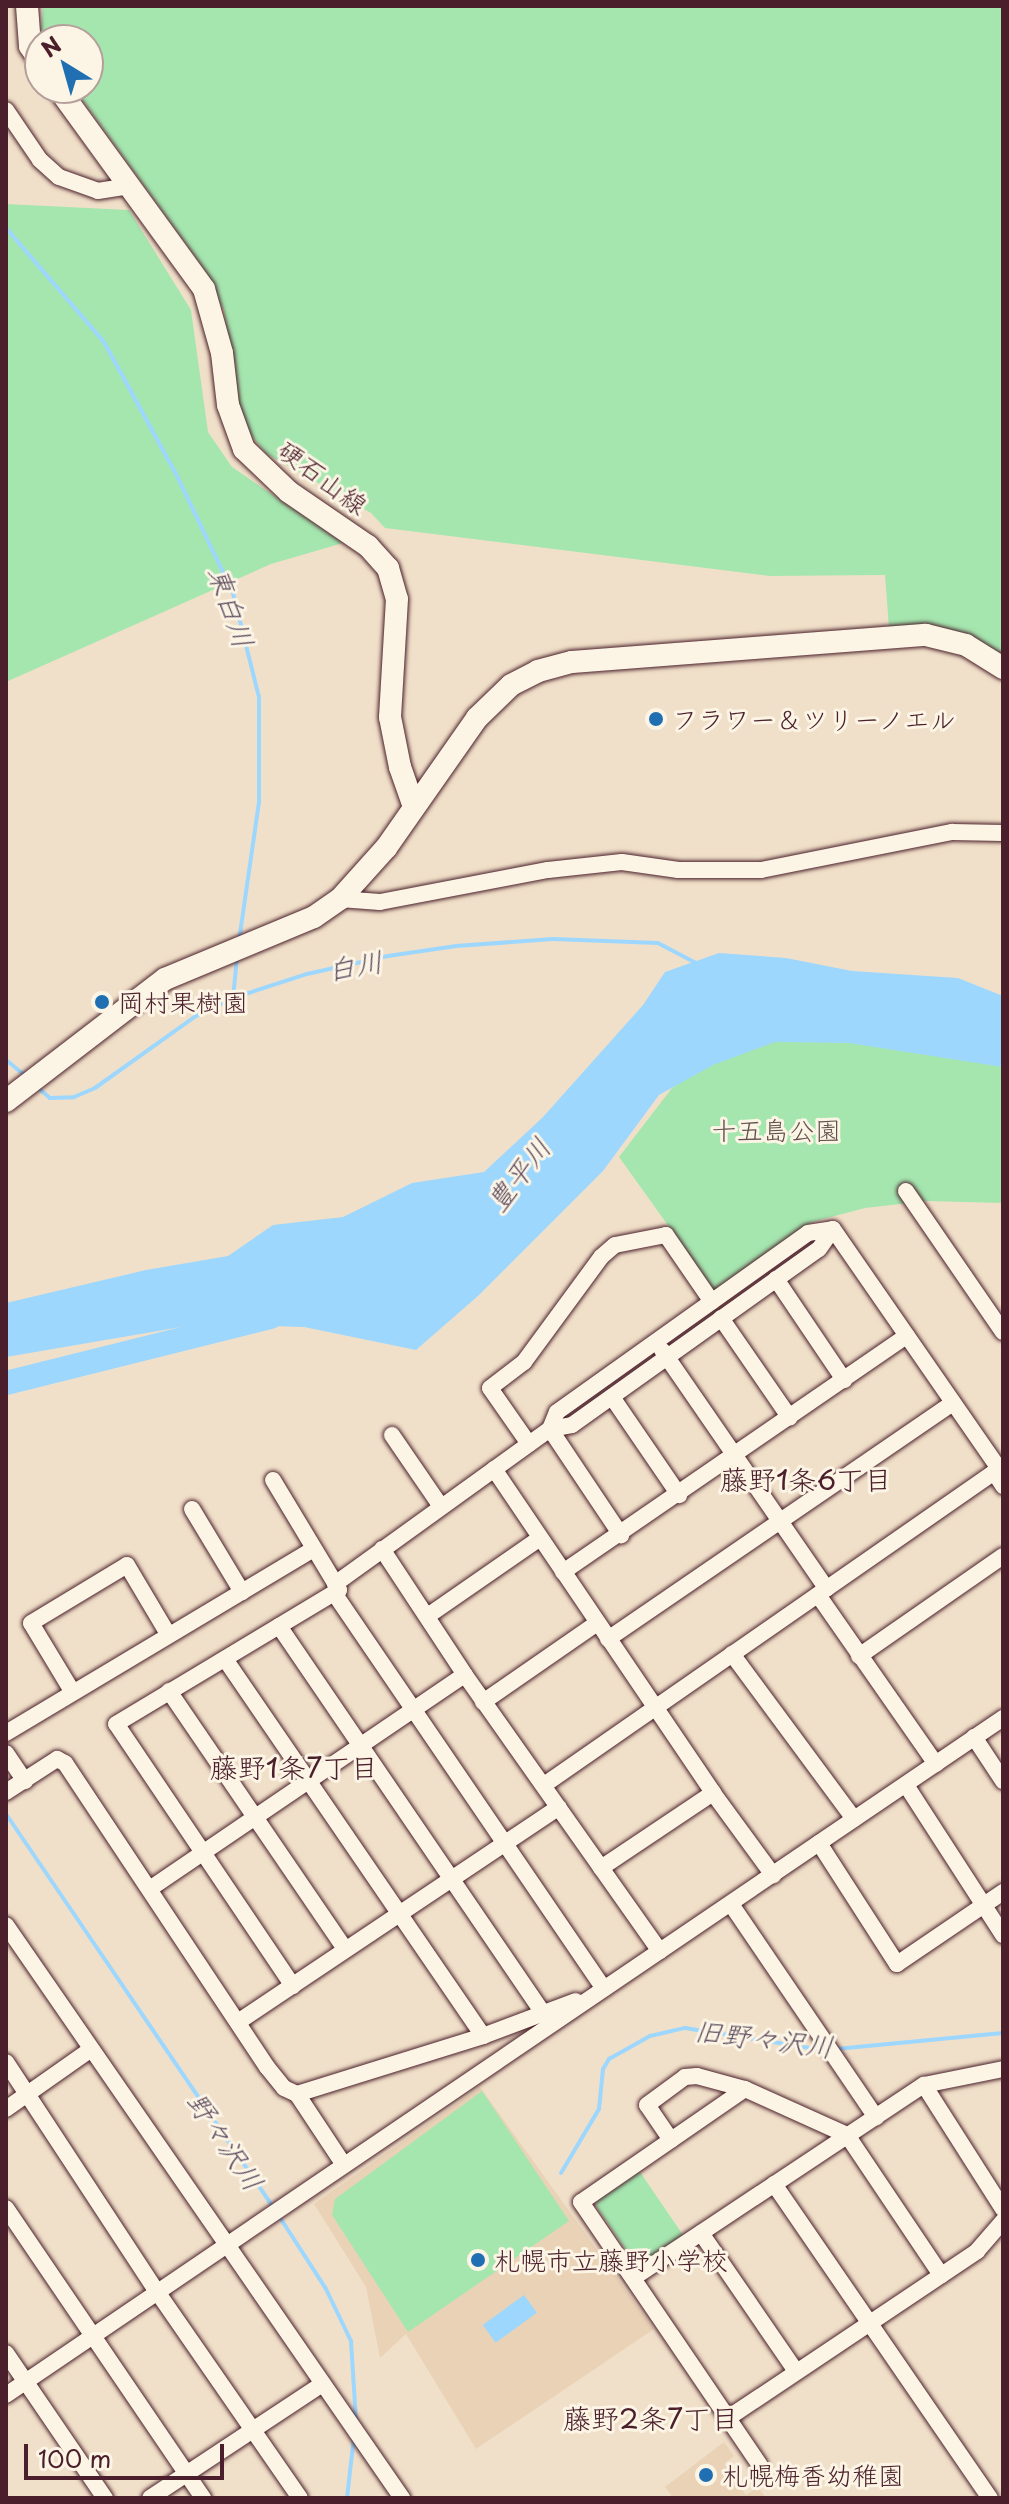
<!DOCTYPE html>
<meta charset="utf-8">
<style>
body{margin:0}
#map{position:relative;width:1009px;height:2504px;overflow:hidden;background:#f1e0c9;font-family:"Playpen Sans","Klee One",sans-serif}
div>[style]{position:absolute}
.built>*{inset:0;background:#e9d2b6}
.green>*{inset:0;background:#a5e6af}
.water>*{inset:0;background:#9dd7fe;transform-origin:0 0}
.stream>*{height:4px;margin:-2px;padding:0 2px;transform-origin:2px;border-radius:2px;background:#9dd7fe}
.river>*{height:24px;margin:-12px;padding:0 12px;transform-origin:12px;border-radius:12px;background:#9dd7fe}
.roads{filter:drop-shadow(0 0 2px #4a1f2b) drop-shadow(0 0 2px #4a1f2b)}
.street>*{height:16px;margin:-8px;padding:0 8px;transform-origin:8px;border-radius:8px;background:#fcf5e5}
.secondary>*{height:22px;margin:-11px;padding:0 11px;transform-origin:11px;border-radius:11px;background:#fcf5e5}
.dots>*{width:22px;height:22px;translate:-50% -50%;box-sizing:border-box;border:4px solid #fcf5e5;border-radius:50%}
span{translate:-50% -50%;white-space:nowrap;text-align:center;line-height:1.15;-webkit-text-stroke:6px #fcf5e5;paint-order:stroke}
.street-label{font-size:26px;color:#4a1f2b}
.poi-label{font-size:26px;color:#4a1f2b}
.left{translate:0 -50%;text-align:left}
.park-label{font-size:26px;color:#61514c}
.water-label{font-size:28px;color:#5f4d60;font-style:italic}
.neighbourhood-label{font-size:28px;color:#4a1f2b}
.frame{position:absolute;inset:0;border:8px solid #4a1f2b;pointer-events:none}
.north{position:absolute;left:24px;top:24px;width:80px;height:80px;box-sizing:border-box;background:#fcf5e5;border:2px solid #b59f9b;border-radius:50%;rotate:323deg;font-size:22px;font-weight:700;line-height:32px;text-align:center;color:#4a1f2b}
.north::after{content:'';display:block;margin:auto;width:28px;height:36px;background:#1f6fb2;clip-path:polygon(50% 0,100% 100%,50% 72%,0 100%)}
.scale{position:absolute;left:24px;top:2444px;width:200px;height:36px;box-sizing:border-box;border:4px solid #4a1f2b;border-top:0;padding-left:10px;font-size:24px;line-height:28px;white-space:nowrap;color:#4a1f2b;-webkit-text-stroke:6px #fcf5e5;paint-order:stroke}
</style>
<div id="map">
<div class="built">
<div style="clip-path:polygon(480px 2087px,654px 2329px,476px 2449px,406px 2334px,380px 2358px,366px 2287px,314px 2204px)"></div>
<div style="clip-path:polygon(724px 2442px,734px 2456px,724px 2464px,746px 2495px,758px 2487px,766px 2498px,673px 2498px,665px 2487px)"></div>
</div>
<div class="green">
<div style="clip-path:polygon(43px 6px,1003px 6px,1003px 658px,964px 633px,889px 628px,885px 575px,770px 576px,385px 528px,371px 513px,267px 454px,246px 430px,237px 406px,224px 311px,207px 273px,74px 88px,88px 88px,88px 40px,40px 40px)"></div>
<div style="clip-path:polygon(6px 204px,129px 210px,191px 310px,208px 432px,232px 467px,343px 543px,271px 564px,6px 682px)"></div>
<div style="clip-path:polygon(776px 1024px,1003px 1056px,1003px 1203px,926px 1201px,865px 1208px,812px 1222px,715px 1291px,619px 1157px,672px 1088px,723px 1043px)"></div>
<div style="clip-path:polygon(482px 2091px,569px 2221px,408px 2332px,332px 2215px,335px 2199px)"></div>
<div style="clip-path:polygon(640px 2172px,683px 2235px,640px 2264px,635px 2263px,596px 2206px,597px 2201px)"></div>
</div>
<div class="water">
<div style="clip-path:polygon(719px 953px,786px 958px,852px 971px,958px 978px,1003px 996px,1003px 1067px,849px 1043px,775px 1042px,713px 1065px,659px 1095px,603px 1171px,478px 1296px,416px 1350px,304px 1327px,199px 1324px,6px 1357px,6px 1303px,146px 1270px,228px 1256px,273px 1225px,343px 1217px,412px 1183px,484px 1172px,543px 1117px,643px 1005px,665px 972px)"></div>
<div style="left:524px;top:2295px;width:22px;height:51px;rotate:54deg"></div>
</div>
<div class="stream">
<div style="left:6px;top:228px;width:150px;rotate:49.3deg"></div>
<div style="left:104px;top:342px;width:150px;rotate:61.4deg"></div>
<div style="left:176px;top:474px;width:132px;rotate:64.4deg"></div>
<div style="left:233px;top:593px;width:107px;rotate:76deg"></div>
<div style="left:259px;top:697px;width:105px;rotate:90deg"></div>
<div style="left:259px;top:802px;width:140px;rotate:98.2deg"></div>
<div style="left:233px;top:998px;width:40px;rotate:-84.3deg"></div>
<div style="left:6px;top:1060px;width:27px;rotate:39deg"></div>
<div style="left:36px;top:1086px;width:18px;rotate:41deg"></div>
<div style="left:50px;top:1098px;width:24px;rotate:-2deg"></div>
<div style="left:74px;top:1097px;width:23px;rotate:-23deg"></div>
<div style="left:95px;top:1088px;width:124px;rotate:-35.5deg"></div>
<div style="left:196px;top:1016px;width:41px;rotate:-25.9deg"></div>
<div style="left:233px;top:998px;width:78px;rotate:-18deg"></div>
<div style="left:307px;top:974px;width:83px;rotate:-12.5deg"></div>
<div style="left:388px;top:956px;width:69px;rotate:-8.4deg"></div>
<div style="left:456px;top:946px;width:97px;rotate:-4.1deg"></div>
<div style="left:553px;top:939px;width:105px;rotate:2.2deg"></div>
<div style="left:658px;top:943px;width:45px;rotate:27.7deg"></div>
<div style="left:6px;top:1814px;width:477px;rotate:55.8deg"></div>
<div style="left:836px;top:2049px;width:168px;rotate:-5.5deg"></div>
<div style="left:561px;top:2173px;width:74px;rotate:-59.3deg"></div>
<div style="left:599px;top:2109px;width:40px;rotate:-84.3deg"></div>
<div style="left:603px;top:2069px;width:12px;rotate:-59deg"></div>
<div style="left:609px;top:2059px;width:47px;rotate:-29.3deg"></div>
<div style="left:650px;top:2036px;width:36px;rotate:-13deg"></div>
<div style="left:685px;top:2028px;width:140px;rotate:9.1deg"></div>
<div style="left:279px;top:2216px;width:87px;rotate:57.2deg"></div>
<div style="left:326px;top:2289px;width:58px;rotate:64.3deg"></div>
<div style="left:351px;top:2341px;width:79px;rotate:86.4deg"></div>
<div style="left:347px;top:2498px;width:61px;rotate:-83.5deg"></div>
</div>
<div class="river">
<div style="left:6px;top:1383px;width:272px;rotate:-14deg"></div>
</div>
<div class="roads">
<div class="street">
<div style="left:6px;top:110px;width:60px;rotate:55.8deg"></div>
<div style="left:40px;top:160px;width:25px;rotate:42deg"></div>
<div style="left:59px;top:177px;width:41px;rotate:19.7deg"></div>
<div style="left:98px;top:191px;width:32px;rotate:-9deg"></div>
<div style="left:340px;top:899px;width:40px;rotate:4.3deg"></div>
<div style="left:380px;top:902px;width:171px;rotate:-10.8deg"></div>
<div style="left:548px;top:870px;width:74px;rotate:-6.2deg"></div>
<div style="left:622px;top:862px;width:57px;rotate:8.1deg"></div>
<div style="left:678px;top:870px;width:83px"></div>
<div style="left:761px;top:870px;width:195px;rotate:-11.3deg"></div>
<div style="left:952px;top:832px;width:51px;rotate:1.1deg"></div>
<div style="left:906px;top:1191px;width:171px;rotate:55.5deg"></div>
<div style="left:833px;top:1229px;width:292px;rotate:55.3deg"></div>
<div style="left:776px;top:1279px;width:122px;rotate:56deg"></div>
<div style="left:721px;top:1318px;width:121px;rotate:55.4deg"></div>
<div style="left:662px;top:1350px;width:290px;rotate:55.4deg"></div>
<div style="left:612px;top:1397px;width:119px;rotate:55.6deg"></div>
<div style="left:550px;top:1429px;width:18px;rotate:-68deg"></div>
<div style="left:557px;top:1412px;width:308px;rotate:-35.5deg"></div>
<div style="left:808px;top:1233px;width:25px;rotate:-9deg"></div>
<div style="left:550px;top:1429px;width:128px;rotate:56.2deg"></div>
<div style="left:392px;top:1435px;width:85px;rotate:55.6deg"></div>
<div style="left:529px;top:1444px;width:68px;rotate:-124.9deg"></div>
<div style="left:490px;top:1388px;width:43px;rotate:-37.4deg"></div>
<div style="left:524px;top:1362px;width:130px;rotate:-53.7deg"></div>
<div style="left:601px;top:1257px;width:18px;rotate:-41deg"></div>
<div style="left:615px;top:1245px;width:52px;rotate:-11.1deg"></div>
<div style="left:666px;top:1235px;width:81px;rotate:55.5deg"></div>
<div style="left:494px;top:1469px;width:391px;rotate:55.9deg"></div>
<div style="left:713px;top:1793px;width:102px;rotate:53.8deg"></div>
<div style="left:994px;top:1472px;width:17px;rotate:57deg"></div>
<div style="left:273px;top:1480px;width:128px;rotate:59deg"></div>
<div style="left:339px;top:1590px;width:6px;rotate:149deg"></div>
<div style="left:334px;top:1593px;width:479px;rotate:55.7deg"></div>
<div style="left:192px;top:1509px;width:97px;rotate:58.9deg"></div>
<div style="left:382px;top:1549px;width:151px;rotate:56.6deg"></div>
<div style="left:465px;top:1675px;width:338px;rotate:54.8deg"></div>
<div style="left:563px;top:1572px;width:417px;rotate:-34.5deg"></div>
<div style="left:335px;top:1584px;width:265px;rotate:-35.8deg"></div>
<div style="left:550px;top:1429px;width:22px;rotate:-10deg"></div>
<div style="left:572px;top:1425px;width:303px;rotate:-35.5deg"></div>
<div style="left:819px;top:1249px;width:24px;rotate:-55deg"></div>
<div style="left:818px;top:1595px;width:206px;rotate:55.1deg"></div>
<div style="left:429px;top:1615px;width:135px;rotate:-34.7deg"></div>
<div style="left:279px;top:1626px;width:470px;rotate:55.7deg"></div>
<div style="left:608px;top:1639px;width:418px;rotate:-34.4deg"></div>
<div style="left:732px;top:1654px;width:205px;rotate:53.5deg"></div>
<div style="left:859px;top:1656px;width:175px;rotate:-34.8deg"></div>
<div style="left:225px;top:1659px;width:457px;rotate:55.6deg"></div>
<div style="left:72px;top:1691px;width:79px;rotate:-121.1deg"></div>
<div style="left:31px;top:1623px;width:112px;rotate:-31.1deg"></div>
<div style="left:127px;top:1565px;width:80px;rotate:59.3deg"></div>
<div style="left:169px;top:1691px;width:312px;rotate:55.7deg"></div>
<div style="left:483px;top:1702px;width:139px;rotate:-34.7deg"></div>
<div style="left:6px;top:1733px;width:358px;rotate:-30.9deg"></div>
<div style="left:974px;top:1737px;width:53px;rotate:56.6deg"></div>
<div style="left:6px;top:1753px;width:34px;rotate:56deg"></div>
<div style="left:544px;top:1785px;width:559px;rotate:-34.8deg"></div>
<div style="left:906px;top:1785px;width:179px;rotate:57.1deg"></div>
<div style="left:6px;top:1792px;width:61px;rotate:-32.9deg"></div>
<div style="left:57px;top:1759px;width:9px;rotate:27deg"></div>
<div style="left:65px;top:1763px;width:365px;rotate:56.4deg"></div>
<div style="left:267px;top:2067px;width:27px;rotate:51deg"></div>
<div style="left:284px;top:2088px;width:14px;rotate:25deg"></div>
<div style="left:297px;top:2094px;width:85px;rotate:56.5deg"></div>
<div style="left:819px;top:1843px;width:144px;rotate:57.2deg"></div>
<div style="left:897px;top:1964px;width:128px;rotate:-34.2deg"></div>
<div style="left:601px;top:1868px;width:135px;rotate:-33.8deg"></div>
<div style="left:151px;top:1888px;width:379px;rotate:-34.2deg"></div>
<div style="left:731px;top:1904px;width:258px;rotate:55.8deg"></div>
<div style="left:6px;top:1925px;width:697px;rotate:55.35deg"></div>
<div style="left:293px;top:1986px;width:316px;rotate:-124deg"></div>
<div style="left:116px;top:1724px;width:254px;rotate:-31deg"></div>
<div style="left:238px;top:2022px;width:386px;rotate:-33.8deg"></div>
<div style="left:6px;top:2062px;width:277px;rotate:56.7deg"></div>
<div style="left:158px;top:2293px;width:249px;rotate:55.3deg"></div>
<div style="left:924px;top:2085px;width:147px;rotate:57.5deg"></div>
<div style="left:745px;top:2089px;width:199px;rotate:145.4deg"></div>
<div style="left:581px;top:2202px;width:318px;rotate:55.8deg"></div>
<div style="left:297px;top:2094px;width:195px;rotate:-17.3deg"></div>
<div style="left:483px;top:2036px;width:99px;rotate:-20.6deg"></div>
<div style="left:6px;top:2109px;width:103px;rotate:-35.1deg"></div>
<div style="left:671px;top:2140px;width:42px;rotate:-124.4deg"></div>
<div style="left:647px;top:2105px;width:47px;rotate:-36.4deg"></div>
<div style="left:685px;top:2077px;width:12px;rotate:-5deg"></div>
<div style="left:697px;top:2076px;width:50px;rotate:15.2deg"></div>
<div style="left:745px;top:2089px;width:112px;rotate:24.3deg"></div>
<div style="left:847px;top:2135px;width:169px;rotate:56.1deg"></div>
<div style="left:774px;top:2184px;width:381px;rotate:55.5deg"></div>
<div style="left:6px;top:2208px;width:351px;rotate:55.8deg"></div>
<div style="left:701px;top:2233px;width:168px;rotate:55.5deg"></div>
<div style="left:633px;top:2278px;width:349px;rotate:-33.6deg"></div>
<div style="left:924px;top:2085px;width:81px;rotate:-11.4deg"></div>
<div style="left:6px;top:2353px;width:176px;rotate:55.7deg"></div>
<div style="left:6px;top:2395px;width:1205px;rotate:-34.18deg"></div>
<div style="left:728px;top:2418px;width:300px;rotate:-33.8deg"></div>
<div style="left:977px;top:2251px;width:40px;rotate:-49deg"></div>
<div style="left:150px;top:2498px;width:206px;rotate:-33.5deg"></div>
</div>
<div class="secondary">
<div style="left:27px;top:6px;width:40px;rotate:85.7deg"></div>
<div style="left:30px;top:46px;width:18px;rotate:56deg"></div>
<div style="left:58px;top:88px;width:248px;rotate:54deg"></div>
<div style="left:204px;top:289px;width:66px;rotate:74.3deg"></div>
<div style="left:222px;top:353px;width:52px;rotate:83.4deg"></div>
<div style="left:228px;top:405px;width:47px;rotate:70deg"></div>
<div style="left:244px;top:449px;width:62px;rotate:43.7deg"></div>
<div style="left:289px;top:492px;width:96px;rotate:34.4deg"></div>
<div style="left:368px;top:546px;width:30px;rotate:48deg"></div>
<div style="left:388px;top:568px;width:32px;rotate:74deg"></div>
<div style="left:397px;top:599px;width:118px;rotate:93.4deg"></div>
<div style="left:390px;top:717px;width:51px;rotate:78.7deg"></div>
<div style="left:400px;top:767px;width:42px;rotate:70.7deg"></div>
<div style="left:6px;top:1101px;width:200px;rotate:-37.5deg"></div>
<div style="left:165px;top:979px;width:161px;rotate:-22.6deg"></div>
<div style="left:314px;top:917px;width:32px;rotate:-35deg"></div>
<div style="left:340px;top:899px;width:69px;rotate:-48deg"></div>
<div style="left:386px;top:848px;width:159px;rotate:-55deg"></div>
<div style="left:477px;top:718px;width:47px;rotate:-44.1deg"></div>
<div style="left:511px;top:685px;width:30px;rotate:-27deg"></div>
<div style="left:538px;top:671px;width:35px;rotate:-15deg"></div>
<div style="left:572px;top:662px;width:355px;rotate:-4.4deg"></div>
<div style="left:926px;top:635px;width:41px;rotate:14deg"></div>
<div style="left:966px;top:645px;width:44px;rotate:31.9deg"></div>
</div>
</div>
<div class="dots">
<div style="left:656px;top:719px;background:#1f6fb2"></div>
<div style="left:102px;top:1002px;background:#1f6fb2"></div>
<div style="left:478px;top:2260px;background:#1f6fb2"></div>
<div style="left:706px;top:2475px;background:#1f6fb2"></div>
</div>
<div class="street-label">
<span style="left:323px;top:477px;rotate:37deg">硬石山線</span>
</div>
<div class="poi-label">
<span class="left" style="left:672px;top:719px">フラワー＆ツリーノエル</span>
<span class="left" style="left:118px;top:1002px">岡村果樹園</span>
<span class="left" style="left:494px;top:2260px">札幌市立藤野小学校</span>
<span class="left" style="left:722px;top:2475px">札幌梅香幼稚園</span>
</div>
<div class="park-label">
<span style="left:776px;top:1130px">十五島公園</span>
</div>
<div class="water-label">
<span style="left:232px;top:607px;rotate:71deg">東白川</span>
<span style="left:355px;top:965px;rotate:-10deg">白川</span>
<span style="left:518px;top:1174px;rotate:-52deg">豊平川</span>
<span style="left:764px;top:2038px;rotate:7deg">旧野々沢川</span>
<span style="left:226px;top:2141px;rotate:56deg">野々沢川</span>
</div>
<div class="neighbourhood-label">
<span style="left:806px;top:1479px">藤野1条6丁目</span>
<span style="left:294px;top:1767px">藤野1条7丁目</span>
<span style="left:651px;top:2418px">藤野2条7丁目</span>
</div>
<div class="frame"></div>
<div class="north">N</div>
<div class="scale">100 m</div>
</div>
